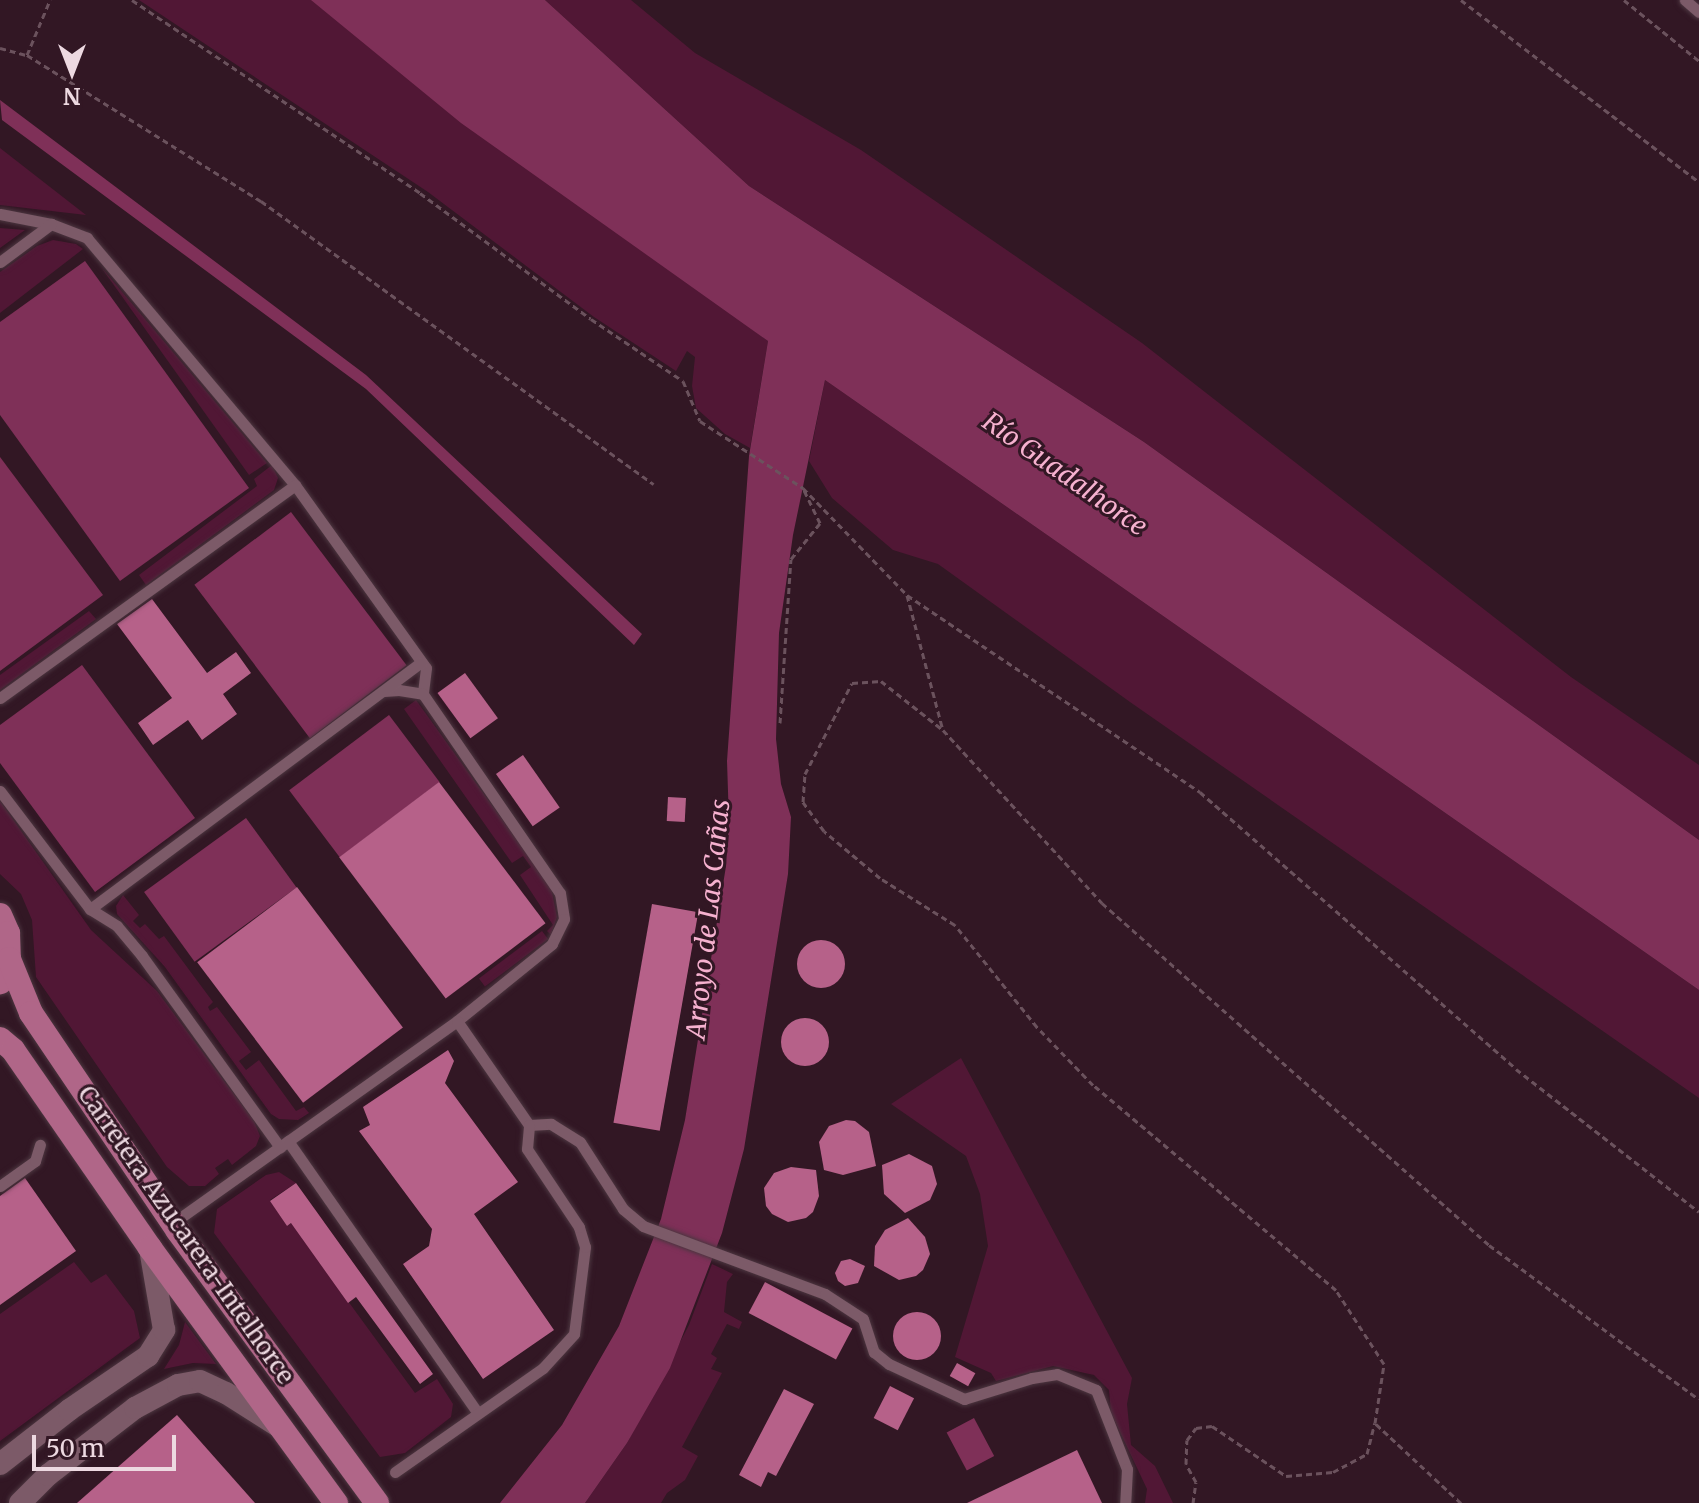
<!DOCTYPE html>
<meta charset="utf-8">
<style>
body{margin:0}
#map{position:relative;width:1699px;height:1503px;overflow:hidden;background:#321724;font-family:Merriweather,serif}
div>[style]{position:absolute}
.green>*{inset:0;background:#511735;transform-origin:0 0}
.water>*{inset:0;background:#7f3058;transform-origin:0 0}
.building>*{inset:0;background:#b66189;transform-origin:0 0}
.round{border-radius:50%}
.path>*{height:3px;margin-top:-1.5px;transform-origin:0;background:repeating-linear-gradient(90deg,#6b525d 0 6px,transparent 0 10px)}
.roads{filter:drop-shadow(0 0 2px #4c3640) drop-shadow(0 0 2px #4c3640)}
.service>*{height:11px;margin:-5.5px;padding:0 5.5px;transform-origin:5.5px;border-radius:5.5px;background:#7c5a68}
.minor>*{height:22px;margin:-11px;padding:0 11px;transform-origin:11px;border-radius:11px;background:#7c5a68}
.primary>*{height:24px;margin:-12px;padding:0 12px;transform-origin:12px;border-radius:12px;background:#b06688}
span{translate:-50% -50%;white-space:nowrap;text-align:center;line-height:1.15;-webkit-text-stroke:6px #321724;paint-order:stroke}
.street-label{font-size:24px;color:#edd9e1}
.water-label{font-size:26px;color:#f6b1cf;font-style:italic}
.north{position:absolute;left:32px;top:32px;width:80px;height:80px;-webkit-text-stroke:6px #321724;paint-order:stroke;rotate:180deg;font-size:22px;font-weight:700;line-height:32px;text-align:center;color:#edd9e1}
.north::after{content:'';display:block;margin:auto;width:28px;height:36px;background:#edd9e1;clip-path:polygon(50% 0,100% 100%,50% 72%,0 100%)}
.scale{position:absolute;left:32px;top:1435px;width:144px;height:36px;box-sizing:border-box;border:4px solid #edd9e1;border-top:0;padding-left:10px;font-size:24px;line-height:28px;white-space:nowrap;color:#edd9e1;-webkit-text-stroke:6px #321724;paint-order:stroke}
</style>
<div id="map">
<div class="green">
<div style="clip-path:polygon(139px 0,315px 0,768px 341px,750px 448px,725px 434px,696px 408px,692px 386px,695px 357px,687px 351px,676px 371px,594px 317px,428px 192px)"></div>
<div style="clip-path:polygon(545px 0,631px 0,695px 53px,861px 150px,1142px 343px,1571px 677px,1699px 765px,1699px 840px,1144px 442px,749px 186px)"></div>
<div style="clip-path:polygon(0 148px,86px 215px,0 205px)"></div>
<div style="clip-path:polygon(0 228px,25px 230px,0 248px)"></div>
<div style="clip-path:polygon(53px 240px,76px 244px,83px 249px,0 313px,0 272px,37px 246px)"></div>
<div style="clip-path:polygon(101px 267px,267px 463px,249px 475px)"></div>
<div style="clip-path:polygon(825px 380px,1699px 990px,1699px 1098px,1130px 702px,938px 564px,893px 550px,832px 498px,809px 461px)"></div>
<div style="clip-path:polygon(272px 465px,278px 478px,274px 490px,146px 585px,139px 575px,257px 486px,254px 479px)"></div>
<div style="clip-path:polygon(89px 611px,96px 619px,0 690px,0 675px)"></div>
<div style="clip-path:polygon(416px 700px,551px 887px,557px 917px,551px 935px,547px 931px,553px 925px,520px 875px,531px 867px,523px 856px,512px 863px,404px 709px)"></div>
<div style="clip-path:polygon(0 801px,91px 930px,157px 991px,254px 1121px,260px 1136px,256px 1146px,232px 1165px,228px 1159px,215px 1168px,219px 1174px,205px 1186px,189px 1186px,167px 1167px,36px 977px,32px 920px,21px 894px,0 874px)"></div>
<div style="clip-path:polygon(123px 895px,139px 915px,133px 921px,140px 928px,145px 924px,159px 939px,164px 936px,213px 1002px,208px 1007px,210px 1011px,217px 1007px,251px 1052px,239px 1061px,246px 1070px,259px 1060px,296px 1111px,304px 1107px,309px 1113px,298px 1120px,279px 1119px,271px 1114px,165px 967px,117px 914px,116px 906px)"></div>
<div style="left:542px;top:931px;width:10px;height:79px;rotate:53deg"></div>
<div style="clip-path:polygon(961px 1058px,1132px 1378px,1127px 1404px,1131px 1445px,1155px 1466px,1173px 1503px,1145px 1503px,1147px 1489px,1111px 1413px,1109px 1390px,1094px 1375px,1053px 1366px,996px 1381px,991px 1373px,955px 1357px,988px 1246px,980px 1194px,966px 1156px,891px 1104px)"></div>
<div style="clip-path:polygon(279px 1172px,296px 1183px,270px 1200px,287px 1226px,314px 1208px,324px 1222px,302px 1238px,415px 1393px,437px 1379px,453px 1404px,451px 1417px,405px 1453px,380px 1457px,214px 1233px,217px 1209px,266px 1175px)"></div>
<div style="clip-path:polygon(74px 1262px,91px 1283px,106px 1274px,134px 1311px,140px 1338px,0 1441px,0 1314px)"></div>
<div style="clip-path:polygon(712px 1264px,733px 1274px,727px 1282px,724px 1312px,742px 1322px,739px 1329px,727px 1324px,711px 1354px,717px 1358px,711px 1369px,722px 1373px,682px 1447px,698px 1456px,685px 1480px,667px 1493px,661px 1503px,585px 1503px,627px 1443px,689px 1325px)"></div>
<div style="clip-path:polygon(185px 1322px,216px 1364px,193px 1363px,164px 1369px,179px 1345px)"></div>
</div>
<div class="water">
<div style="clip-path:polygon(311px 0,545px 0,749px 186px,1144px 442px,1699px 840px,1699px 990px,825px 380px,793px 535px,779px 633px,776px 739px,781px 784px,791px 817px,788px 874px,744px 1149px,722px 1233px,670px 1368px,627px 1443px,585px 1503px,500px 1503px,562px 1425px,619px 1326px,661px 1219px,685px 1120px,726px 866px,729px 822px,727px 761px,749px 456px,768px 341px,461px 123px)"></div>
<div style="clip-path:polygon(0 100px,366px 375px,642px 634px,634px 645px,366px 389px,2px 120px)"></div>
<div style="clip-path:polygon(85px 261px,249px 488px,120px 581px,0 415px,0 322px)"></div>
<div style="clip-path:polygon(0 457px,103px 595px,0 671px)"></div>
<div style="left:291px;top:512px;width:192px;height:121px;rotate:53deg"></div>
<div style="clip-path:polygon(82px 665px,195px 818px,95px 892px,0 763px,0 725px)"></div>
<div style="left:389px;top:715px;width:84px;height:125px;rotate:53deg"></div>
<div style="left:246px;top:818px;width:86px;height:126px;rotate:54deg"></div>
<div style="left:974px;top:1418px;width:43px;height:31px;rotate:62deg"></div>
</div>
<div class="building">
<div style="clip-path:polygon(152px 599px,207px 673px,236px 652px,251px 673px,223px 694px,237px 714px,202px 740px,188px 720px,153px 745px,138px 723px,172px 698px,117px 624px)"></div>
<div style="left:465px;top:673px;width:56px;height:34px;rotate:54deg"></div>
<div style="left:523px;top:755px;width:64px;height:33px;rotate:55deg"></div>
<div style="left:439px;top:782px;width:177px;height:125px;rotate:53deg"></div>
<div style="left:668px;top:797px;width:18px;height:24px;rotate:3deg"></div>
<div style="left:297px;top:887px;width:176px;height:125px;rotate:53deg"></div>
<div style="left:652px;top:904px;width:47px;height:222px;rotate:10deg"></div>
<div class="round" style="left:797px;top:940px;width:48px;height:48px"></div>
<div class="round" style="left:781px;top:1018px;width:48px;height:48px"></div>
<div style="clip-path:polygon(448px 1050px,454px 1061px,445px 1083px,518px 1182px,474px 1214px,554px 1330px,483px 1379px,403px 1264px,429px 1246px,432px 1229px,359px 1131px,370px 1125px,363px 1107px)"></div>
<div style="clip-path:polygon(846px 1120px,855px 1121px,869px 1132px,876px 1166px,843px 1175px,824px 1170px,819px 1142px,829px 1126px)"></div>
<div style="clip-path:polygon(909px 1154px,932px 1166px,937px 1184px,930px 1200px,905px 1213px,884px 1194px,882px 1165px)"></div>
<div style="clip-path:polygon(791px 1167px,816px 1170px,819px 1196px,813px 1212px,806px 1218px,788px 1222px,772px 1214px,766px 1206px,764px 1188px,774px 1173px)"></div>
<div style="clip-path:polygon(25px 1178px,76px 1251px,0 1305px,0 1196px)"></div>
<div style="clip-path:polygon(296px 1183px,433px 1374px,420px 1384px,356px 1297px,348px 1303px,291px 1223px,287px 1226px,270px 1201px)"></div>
<div style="clip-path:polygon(908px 1218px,925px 1237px,930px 1254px,923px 1270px,916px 1276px,899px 1280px,874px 1266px,875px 1246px,885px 1230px)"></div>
<div style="clip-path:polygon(850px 1259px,865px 1266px,858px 1283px,845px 1286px,838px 1281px,835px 1273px,841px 1261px)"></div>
<div style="left:765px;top:1282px;width:99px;height:35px;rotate:28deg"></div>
<div class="round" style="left:893px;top:1312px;width:48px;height:48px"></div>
<div style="left:957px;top:1363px;width:21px;height:15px;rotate:29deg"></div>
<div style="left:890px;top:1386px;width:27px;height:36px;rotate:27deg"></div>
<div style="clip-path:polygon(784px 1389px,814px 1404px,776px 1476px,768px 1472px,761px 1487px,739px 1475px)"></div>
<div style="clip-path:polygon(177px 1415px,255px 1503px,77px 1503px)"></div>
<div style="clip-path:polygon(1077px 1450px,1102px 1503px,967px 1503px)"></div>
</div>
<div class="path">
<div style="left:132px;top:0;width:347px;rotate:33.8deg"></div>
<div style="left:420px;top:193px;width:212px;rotate:36.4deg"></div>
<div style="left:591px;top:319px;width:111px;rotate:34deg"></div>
<div style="left:683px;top:381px;width:43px;rotate:67deg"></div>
<div style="left:700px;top:421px;width:123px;rotate:33deg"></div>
<div style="left:1461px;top:0;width:300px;rotate:37.4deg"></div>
<div style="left:1624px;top:0;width:97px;rotate:39.1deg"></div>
<div style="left:0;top:48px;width:28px;rotate:15deg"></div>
<div style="left:27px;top:55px;width:276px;rotate:32deg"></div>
<div style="left:261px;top:201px;width:484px;rotate:35.8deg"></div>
<div style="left:27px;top:55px;width:60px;rotate:-67.3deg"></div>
<div style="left:907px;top:595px;width:140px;rotate:75.1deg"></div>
<div style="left:780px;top:723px;width:164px;rotate:-86.2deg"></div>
<div style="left:791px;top:559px;width:46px;rotate:-51.1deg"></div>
<div style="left:820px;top:523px;width:39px;rotate:-116deg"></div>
<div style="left:803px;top:488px;width:149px;rotate:45.8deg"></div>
<div style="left:907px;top:595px;width:353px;rotate:33.9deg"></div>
<div style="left:1200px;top:792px;width:420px;rotate:41.2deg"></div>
<div style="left:1516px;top:1069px;width:232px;rotate:38deg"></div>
<div style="left:1193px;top:1503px;width:21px;rotate:-82deg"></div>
<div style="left:1196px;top:1482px;width:21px;rotate:-119deg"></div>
<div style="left:1186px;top:1464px;width:24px;rotate:-88deg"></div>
<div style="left:1187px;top:1440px;width:15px;rotate:-53deg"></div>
<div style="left:1196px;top:1428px;width:16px;rotate:-7deg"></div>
<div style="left:1212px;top:1426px;width:89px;rotate:34deg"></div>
<div style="left:1286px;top:1476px;width:47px;rotate:-4.9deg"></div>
<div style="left:1333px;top:1472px;width:38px;rotate:-28deg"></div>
<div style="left:1367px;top:1454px;width:32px;rotate:-76deg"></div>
<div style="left:1461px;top:1503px;width:117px;rotate:-137.1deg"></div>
<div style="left:1375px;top:1423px;width:60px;rotate:-81.3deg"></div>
<div style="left:1384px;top:1364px;width:88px;rotate:-123deg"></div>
<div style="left:1336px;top:1290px;width:318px;rotate:-139.8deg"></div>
<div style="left:1093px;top:1085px;width:81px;rotate:-134deg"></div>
<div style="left:1037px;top:1027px;width:131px;rotate:-128.8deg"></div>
<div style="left:955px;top:925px;width:89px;rotate:-147.9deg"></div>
<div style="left:880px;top:878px;width:73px;rotate:-140deg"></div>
<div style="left:824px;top:831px;width:36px;rotate:-126deg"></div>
<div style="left:803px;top:802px;width:28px;rotate:-86deg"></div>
<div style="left:805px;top:774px;width:102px;rotate:-62.7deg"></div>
<div style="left:852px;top:683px;width:29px;rotate:-4deg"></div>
<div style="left:881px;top:681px;width:79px;rotate:38.3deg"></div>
<div style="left:943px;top:730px;width:235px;rotate:47.4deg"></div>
<div style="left:1102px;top:903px;width:516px;rotate:41.47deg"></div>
<div style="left:1489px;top:1245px;width:260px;rotate:36.3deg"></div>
</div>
<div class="roads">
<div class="service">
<div style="left:1685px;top:0;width:18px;rotate:41deg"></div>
<div style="left:0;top:214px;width:52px;rotate:11.1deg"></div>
<div style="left:51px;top:224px;width:39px;rotate:21deg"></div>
<div style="left:87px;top:238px;width:323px;rotate:49.9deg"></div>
<div style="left:295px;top:485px;width:225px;rotate:54.4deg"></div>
<div style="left:426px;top:668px;width:26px;rotate:97deg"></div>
<div style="left:423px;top:694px;width:242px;rotate:55.5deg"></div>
<div style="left:560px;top:893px;width:26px;rotate:81deg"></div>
<div style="left:564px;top:919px;width:28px;rotate:116deg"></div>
<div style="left:552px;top:944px;width:122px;rotate:141deg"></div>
<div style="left:457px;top:1021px;width:349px;rotate:144.6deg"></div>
<div style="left:0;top:262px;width:64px;rotate:-36.7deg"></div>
<div style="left:384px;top:691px;width:15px;rotate:-4deg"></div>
<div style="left:399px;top:690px;width:24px;rotate:9deg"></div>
<div style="left:0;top:698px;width:364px;rotate:-35.8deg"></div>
<div style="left:0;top:791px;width:148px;rotate:52.7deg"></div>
<div style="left:90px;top:909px;width:32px;rotate:32deg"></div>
<div style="left:117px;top:926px;width:39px;rotate:50deg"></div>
<div style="left:142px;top:956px;width:236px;rotate:54.2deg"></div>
<div style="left:90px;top:909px;width:413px;rotate:-36.7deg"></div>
<div style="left:457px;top:1021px;width:126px;rotate:55.3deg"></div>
<div style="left:529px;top:1125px;width:22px;rotate:-3deg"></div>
<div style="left:551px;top:1124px;width:34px;rotate:32deg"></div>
<div style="left:580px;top:1142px;width:80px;rotate:57.3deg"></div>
<div style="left:623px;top:1209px;width:26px;rotate:40deg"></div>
<div style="left:643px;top:1226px;width:194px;rotate:20.5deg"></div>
<div style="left:825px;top:1294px;width:45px;rotate:33.3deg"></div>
<div style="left:863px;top:1319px;width:35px;rotate:72deg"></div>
<div style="left:874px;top:1352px;width:19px;rotate:39deg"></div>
<div style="left:889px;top:1364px;width:83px;rotate:25deg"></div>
<div style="left:964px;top:1399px;width:71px;rotate:-17.2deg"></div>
<div style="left:1032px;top:1378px;width:25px;rotate:-9deg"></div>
<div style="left:1057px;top:1374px;width:42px;rotate:22.3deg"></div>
<div style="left:1096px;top:1390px;width:85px;rotate:68.6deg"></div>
<div style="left:1127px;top:1469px;width:34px;rotate:93deg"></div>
<div style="left:288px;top:1141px;width:330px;rotate:55.1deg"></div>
<div style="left:0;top:1186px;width:43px;rotate:-35.5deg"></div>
<div style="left:35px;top:1161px;width:17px;rotate:-73deg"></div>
<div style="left:395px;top:1472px;width:181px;rotate:-35.1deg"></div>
<div style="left:543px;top:1368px;width:46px;rotate:-47.6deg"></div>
<div style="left:574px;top:1334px;width:88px;rotate:-82.8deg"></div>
<div style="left:585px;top:1247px;width:21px;rotate:-107deg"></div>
<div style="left:579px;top:1227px;width:94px;rotate:-123.7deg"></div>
<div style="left:527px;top:1149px;width:24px;rotate:-85deg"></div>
</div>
<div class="minor">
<div style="left:0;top:1464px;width:88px;rotate:-38deg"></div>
<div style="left:69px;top:1410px;width:96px;rotate:-34.4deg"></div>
<div style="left:148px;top:1356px;width:31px;rotate:-58deg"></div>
<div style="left:164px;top:1330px;width:82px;rotate:-99.8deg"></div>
<div style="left:20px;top:1503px;width:40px;rotate:-45deg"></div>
<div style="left:48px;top:1475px;width:110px;rotate:-37.6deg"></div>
<div style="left:135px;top:1408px;width:49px;rotate:-28.1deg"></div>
<div style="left:178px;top:1385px;width:22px;rotate:-10deg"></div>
<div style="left:200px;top:1381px;width:29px;rotate:25deg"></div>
<div style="left:226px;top:1393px;width:62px;rotate:32.4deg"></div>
</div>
<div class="primary">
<div style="left:0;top:915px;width:20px;rotate:66deg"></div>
<div style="left:8px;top:933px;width:26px;rotate:88deg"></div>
<div style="left:9px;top:959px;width:25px;rotate:111deg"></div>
<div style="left:9px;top:959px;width:58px;rotate:67.8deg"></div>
<div style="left:31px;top:1013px;width:263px;rotate:56deg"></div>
<div style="left:178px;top:1231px;width:337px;rotate:53.8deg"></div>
<div style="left:0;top:1039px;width:17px;rotate:40deg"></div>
<div style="left:13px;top:1050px;width:241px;rotate:55.3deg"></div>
<div style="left:150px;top:1248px;width:316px;rotate:53.9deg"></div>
</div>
</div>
<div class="street-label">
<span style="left:186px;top:1235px;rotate:55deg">Carretera Azucarera-Intelhorce</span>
</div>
<div class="water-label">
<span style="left:1065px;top:474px;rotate:35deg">Río Guadalhorce</span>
<span style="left:708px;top:919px;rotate:-84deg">Arroyo de Las Cañas</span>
</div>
<div class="north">N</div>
<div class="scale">50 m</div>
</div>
